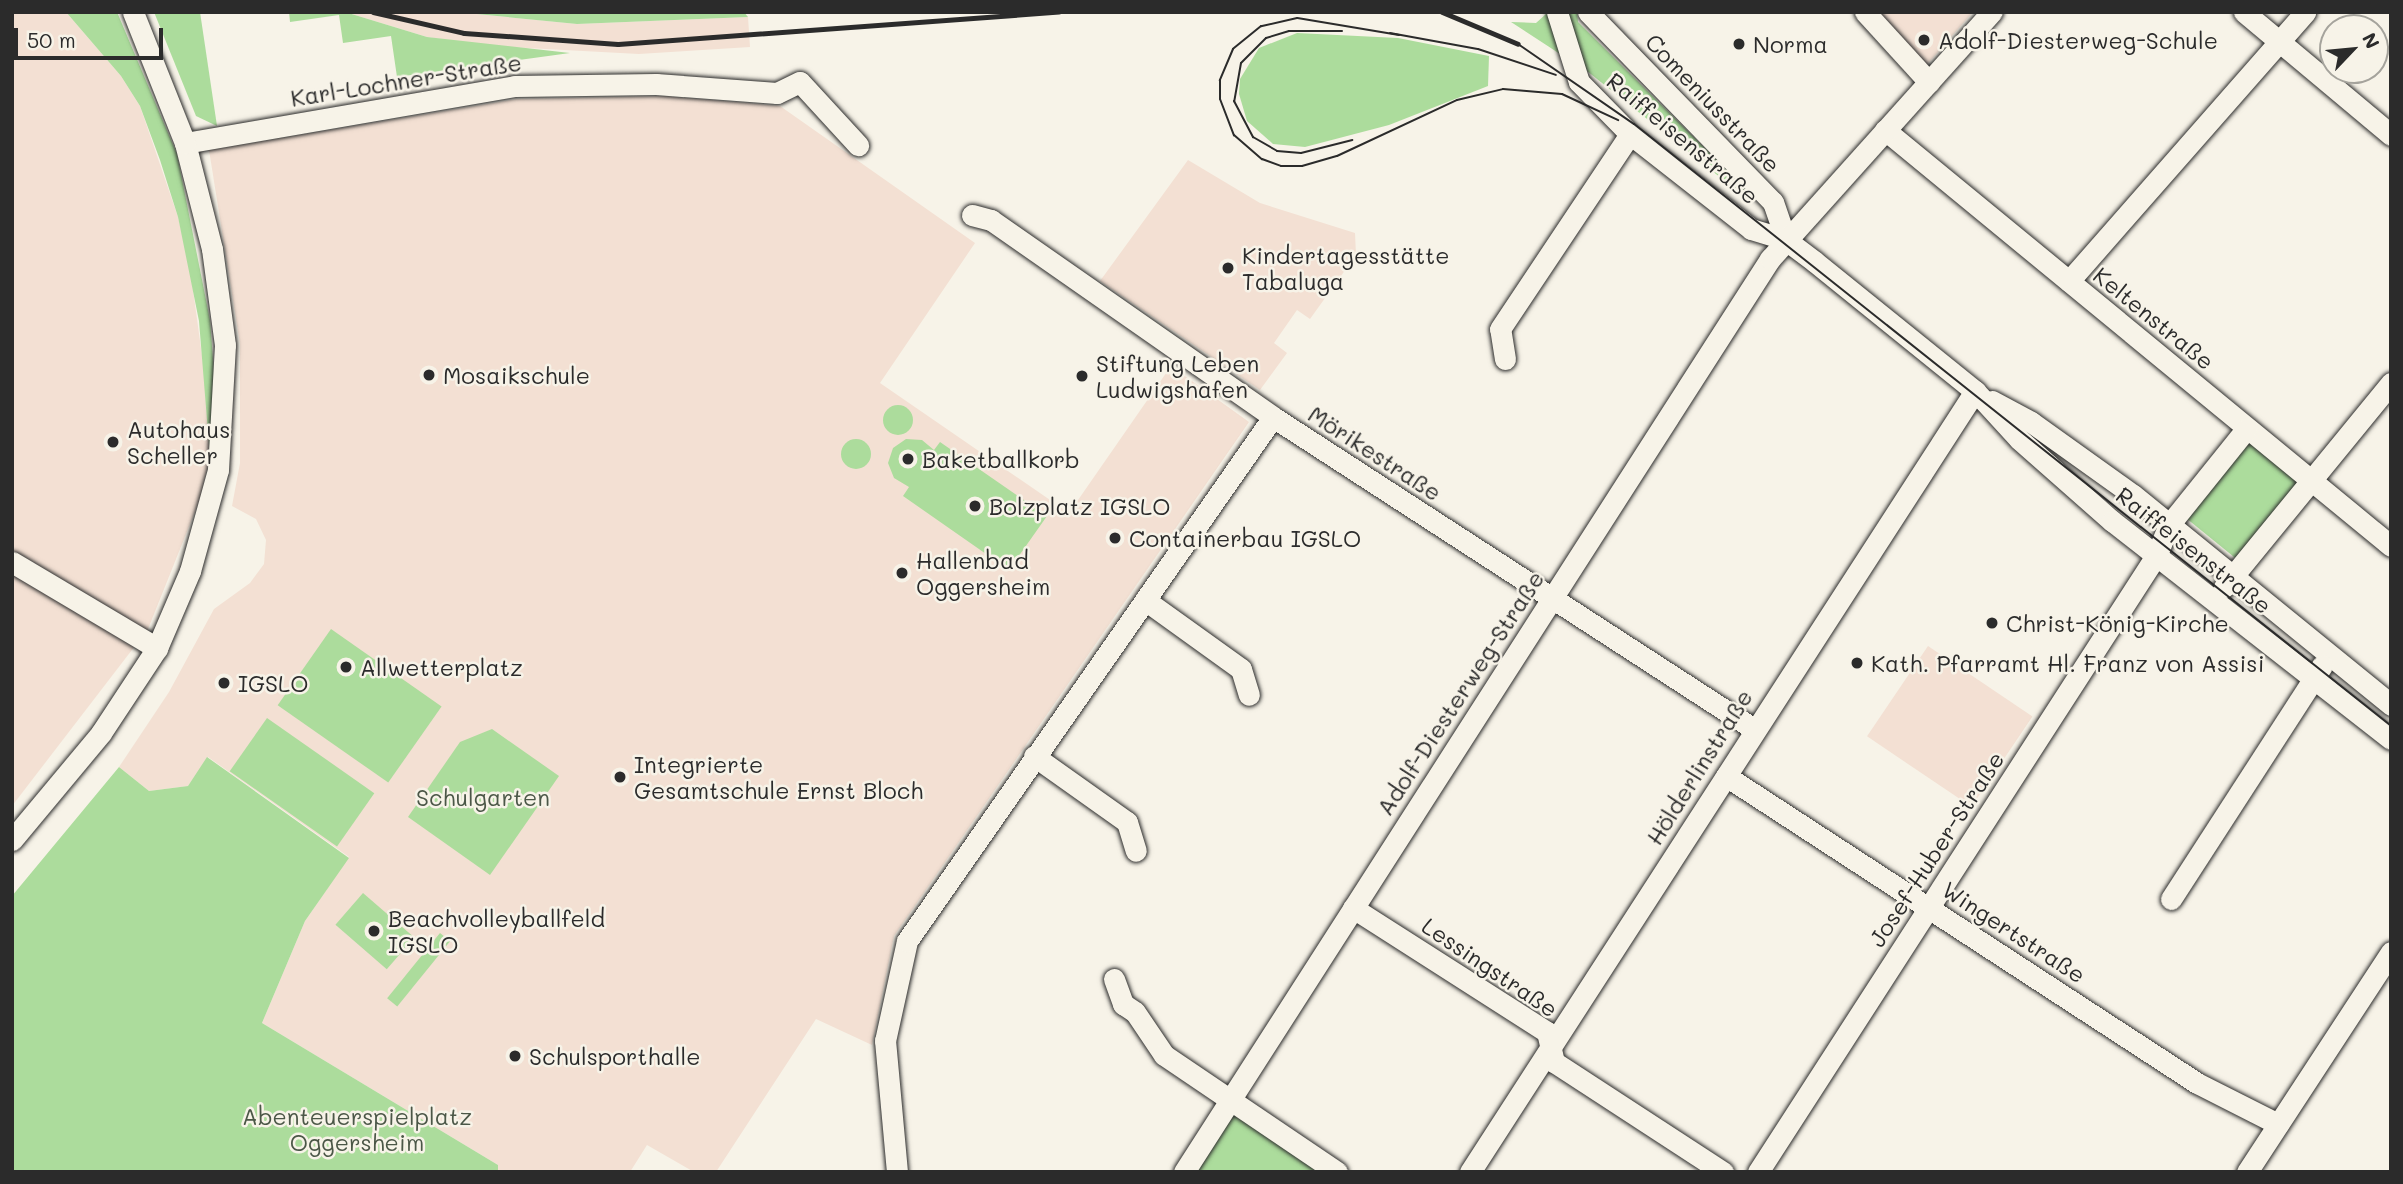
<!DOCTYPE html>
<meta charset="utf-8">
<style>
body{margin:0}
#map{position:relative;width:2403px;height:1184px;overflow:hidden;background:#f7f3e8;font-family:Mali,sans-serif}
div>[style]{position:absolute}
.built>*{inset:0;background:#f3e0d3;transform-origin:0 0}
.green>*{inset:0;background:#acdc9c;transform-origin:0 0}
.round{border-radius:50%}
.roads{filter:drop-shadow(0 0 2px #2b2b2b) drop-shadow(0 0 2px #2b2b2b)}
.minor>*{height:21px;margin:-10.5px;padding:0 10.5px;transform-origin:10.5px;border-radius:10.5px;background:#f7f3e8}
.tram>*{height:2px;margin:-1px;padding:0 1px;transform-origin:1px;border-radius:1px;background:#2b2b2b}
.rail>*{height:5px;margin:-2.5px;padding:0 2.5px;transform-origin:2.5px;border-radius:2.5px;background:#2b2b2b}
.dots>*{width:19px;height:19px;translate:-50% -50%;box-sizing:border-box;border:4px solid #f7f3e8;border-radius:50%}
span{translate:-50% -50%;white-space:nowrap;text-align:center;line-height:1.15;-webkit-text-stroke:5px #f7f3e8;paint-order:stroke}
.poi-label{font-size:23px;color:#2b2b2b}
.left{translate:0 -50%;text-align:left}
.street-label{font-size:23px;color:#2b2b2b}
.park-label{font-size:23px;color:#4b5747}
.frame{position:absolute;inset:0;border:14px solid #2b2b2b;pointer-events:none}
.north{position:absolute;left:2319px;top:14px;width:70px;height:70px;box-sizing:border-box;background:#f7f3e8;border:2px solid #a5a39c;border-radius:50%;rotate:64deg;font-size:19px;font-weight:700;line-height:28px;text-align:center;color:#2b2b2b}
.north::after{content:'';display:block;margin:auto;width:24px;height:32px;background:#2b2b2b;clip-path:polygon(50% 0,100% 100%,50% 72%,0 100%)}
.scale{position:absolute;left:14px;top:28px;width:149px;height:32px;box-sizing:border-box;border:4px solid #2b2b2b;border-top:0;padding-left:9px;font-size:21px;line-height:24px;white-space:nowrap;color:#2b2b2b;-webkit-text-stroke:5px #f7f3e8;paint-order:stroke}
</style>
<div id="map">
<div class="built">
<div style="clip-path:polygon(12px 12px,66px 12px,121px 76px,140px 106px,178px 217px,190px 268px,210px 414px,210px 457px,200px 499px,148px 629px,12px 806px)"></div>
<div style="clip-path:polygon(345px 12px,456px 12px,577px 24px,748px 17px,750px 47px,639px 54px,489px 46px,427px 37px)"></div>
<div style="clip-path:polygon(1879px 12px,1973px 12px,1923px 69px)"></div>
<div style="clip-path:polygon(664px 96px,780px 106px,975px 243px,880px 383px,1069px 513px,1171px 366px,1249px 422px,894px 936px,872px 1045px,816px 1019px,716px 1172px,694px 1172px,647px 1145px,630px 1172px,498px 1172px,498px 1165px,262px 1023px,305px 921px,349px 857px,208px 757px,188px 786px,149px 791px,119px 767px,169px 692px,214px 609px,250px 583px,264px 564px,266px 540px,256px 519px,232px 506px,240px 463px,240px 344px,209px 150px,517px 99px)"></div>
<div style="clip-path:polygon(1188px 160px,1260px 203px,1355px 233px,1356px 255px,1310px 319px,1297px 310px,1274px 343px,1287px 353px,1260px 390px,1100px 281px)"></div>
<div style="left:1928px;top:646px;width:126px;height:109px;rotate:34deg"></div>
</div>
<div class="green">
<div style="clip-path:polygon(66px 12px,117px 12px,177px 154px,210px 320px,214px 372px,210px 457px,199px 321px,178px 217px,160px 160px,140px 106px,121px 76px)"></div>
<div style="clip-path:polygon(154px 12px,200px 12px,217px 126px,196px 116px)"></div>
<div style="clip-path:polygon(289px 12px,345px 12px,427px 37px,570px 53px,397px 77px,391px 36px,343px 43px,339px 15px,290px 22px)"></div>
<div style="clip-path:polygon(456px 12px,744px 12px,748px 17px,577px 24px)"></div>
<div style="clip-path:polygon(1567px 12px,1577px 12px,1578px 22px,1750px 193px,1746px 198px,1582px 67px)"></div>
<div style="clip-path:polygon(1546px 14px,1551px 19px,1560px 54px,1511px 22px,1536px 23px)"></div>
<div style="clip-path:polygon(1297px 33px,1398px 38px,1489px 56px,1488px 86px,1389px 125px,1305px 147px,1273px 144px,1247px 121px,1239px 94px,1240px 79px,1259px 48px)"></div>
<div class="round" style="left:883px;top:405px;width:30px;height:30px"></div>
<div style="left:2248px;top:437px;width:71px;height:102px;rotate:39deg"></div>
<div class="round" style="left:841px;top:439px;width:30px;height:30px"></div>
<div style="clip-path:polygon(906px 439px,922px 440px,934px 450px,940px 442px,1047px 516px,1009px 570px,903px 496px,909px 487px,894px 478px,888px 463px,893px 448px)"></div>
<div style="left:331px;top:629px;width:135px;height:93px;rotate:35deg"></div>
<div style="left:267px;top:718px;width:131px;height:65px;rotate:35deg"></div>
<div style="clip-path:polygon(492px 729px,559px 776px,490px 875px,408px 817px,460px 742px)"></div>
<div style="clip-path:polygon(207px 757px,349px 858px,305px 921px,262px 1023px,498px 1165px,498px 1172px,12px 1172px,12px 896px,119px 767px,149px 791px,188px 786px)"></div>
<div style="left:363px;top:893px;width:68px;height:42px;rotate:41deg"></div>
<div style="left:440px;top:933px;width:13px;height:84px;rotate:39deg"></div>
<div style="clip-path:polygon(1231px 1109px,1326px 1172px,1191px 1172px)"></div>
</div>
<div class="roads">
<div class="minor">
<div style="left:1557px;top:12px;width:73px;rotate:72.6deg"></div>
<div style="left:1579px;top:82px;width:73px;rotate:45.6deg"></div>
<div style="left:1630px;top:134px;width:154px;rotate:38.1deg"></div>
<div style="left:1751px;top:229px;width:37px;rotate:17deg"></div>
<div style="left:1786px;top:240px;width:36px;rotate:37deg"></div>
<div style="left:1815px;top:262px;width:206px;rotate:38.9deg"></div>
<div style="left:1975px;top:391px;width:65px;rotate:47.5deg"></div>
<div style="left:2019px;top:439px;width:124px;rotate:41.4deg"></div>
<div style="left:2112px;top:521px;width:354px;rotate:38deg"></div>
<div style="left:1588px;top:12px;width:265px;rotate:45.8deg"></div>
<div style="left:1773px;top:202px;width:40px;rotate:71.1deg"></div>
<div style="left:1865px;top:12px;width:95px;rotate:47.6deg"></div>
<div style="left:2244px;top:12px;width:192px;rotate:39.9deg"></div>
<div style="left:1885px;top:130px;width:655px;rotate:39.42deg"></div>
<div style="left:185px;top:143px;width:335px;rotate:-9.8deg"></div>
<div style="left:515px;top:86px;width:141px;rotate:-0.8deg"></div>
<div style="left:656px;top:84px;width:121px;rotate:4.3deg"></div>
<div style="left:777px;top:93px;width:25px;rotate:-26deg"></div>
<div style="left:800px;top:82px;width:86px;rotate:47.4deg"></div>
<div style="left:972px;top:215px;width:20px;rotate:15deg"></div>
<div style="left:991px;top:220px;width:344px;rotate:34.9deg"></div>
<div style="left:1273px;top:417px;width:573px;rotate:32.97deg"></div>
<div style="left:2069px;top:281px;width:358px;rotate:-48.7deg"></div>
<div style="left:1505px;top:359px;width:30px;rotate:-99deg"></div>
<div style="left:1500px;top:329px;width:234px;rotate:-56.3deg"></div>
<div style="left:1992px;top:401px;width:44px;rotate:28.3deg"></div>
<div style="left:2031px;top:422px;width:125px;rotate:35.6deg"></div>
<div style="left:2133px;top:495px;width:333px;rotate:39.1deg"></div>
<div style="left:12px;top:562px;width:169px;rotate:30.7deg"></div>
<div style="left:2224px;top:587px;width:264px;rotate:-50.7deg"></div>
<div style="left:1145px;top:600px;width:118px;rotate:35.7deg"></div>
<div style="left:1241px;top:669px;width:27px;rotate:73deg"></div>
<div style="left:1034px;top:756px;width:114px;rotate:35.4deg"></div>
<div style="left:1127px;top:822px;width:30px;rotate:73deg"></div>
<div style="left:1726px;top:776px;width:562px;rotate:33.1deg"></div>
<div style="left:2197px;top:1083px;width:91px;rotate:26.8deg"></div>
<div style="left:12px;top:840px;width:139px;rotate:-50.2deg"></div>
<div style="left:101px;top:733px;width:102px;rotate:-56.6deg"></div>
<div style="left:157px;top:648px;width:84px;rotate:-66.8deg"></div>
<div style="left:190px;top:571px;width:105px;rotate:-74.5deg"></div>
<div style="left:218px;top:470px;width:125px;rotate:-86.8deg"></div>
<div style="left:225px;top:345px;width:97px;rotate:-97.7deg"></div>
<div style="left:212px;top:249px;width:109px;rotate:-104.3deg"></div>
<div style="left:185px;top:143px;width:141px;rotate:-111.7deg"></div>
<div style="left:2171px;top:899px;width:278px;rotate:-57.1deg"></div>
<div style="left:1353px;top:908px;width:230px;rotate:32.6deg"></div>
<div style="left:1547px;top:1032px;width:31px;rotate:77deg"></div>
<div style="left:1554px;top:1062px;width:202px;rotate:33.1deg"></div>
<div style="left:1114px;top:979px;width:27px;rotate:70deg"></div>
<div style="left:1123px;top:1004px;width:14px;rotate:34deg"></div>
<div style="left:1135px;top:1012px;width:52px;rotate:56deg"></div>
<div style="left:1164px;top:1055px;width:209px;rotate:34.1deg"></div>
<div style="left:897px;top:1172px;width:132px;rotate:-95.2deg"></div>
<div style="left:885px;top:1041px;width:102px;rotate:-77.6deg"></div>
<div style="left:907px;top:941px;width:639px;rotate:-55.07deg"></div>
<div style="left:1184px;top:1172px;width:1085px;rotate:-57.31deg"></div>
<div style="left:1770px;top:259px;width:332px;rotate:-48.1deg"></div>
<div style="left:1470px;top:1172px;width:930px;rotate:-57.11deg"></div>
<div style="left:1758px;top:1172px;width:736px;rotate:-57.15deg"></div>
<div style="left:2157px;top:554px;width:31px;rotate:-68deg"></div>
<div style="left:2169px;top:525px;width:124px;rotate:-51.2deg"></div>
<div style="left:2247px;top:1172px;width:263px;rotate:-56.8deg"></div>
</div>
</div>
<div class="tram">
<div style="left:1342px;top:31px;width:53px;rotate:180deg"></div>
<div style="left:1289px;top:31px;width:24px;rotate:163deg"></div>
<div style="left:1266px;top:38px;width:35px;rotate:135deg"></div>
<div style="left:1241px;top:63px;width:39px;rotate:100deg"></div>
<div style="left:1234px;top:101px;width:41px;rotate:62.2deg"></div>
<div style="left:1253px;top:137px;width:28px;rotate:30deg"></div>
<div style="left:1277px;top:151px;width:24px;rotate:5deg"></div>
<div style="left:1301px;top:153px;width:53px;rotate:-14.3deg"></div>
<div style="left:1390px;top:33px;width:89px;rotate:10.3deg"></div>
<div style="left:1478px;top:49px;width:82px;rotate:18.4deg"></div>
<div style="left:1399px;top:35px;width:103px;rotate:-170.5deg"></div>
<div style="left:1297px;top:18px;width:37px;rotate:167deg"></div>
<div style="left:1261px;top:26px;width:36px;rotate:141deg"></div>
<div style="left:1233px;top:49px;width:34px;rotate:113deg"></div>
<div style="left:1220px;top:80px;width:19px;rotate:90deg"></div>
<div style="left:1220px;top:99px;width:39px;rotate:69deg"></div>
<div style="left:1234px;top:135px;width:37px;rotate:41deg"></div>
<div style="left:1262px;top:159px;width:20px;rotate:20deg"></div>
<div style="left:1281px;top:166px;width:21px"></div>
<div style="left:1302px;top:166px;width:36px;rotate:-16deg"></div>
<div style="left:1337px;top:156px;width:132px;rotate:-25deg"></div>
<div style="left:1457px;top:100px;width:47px;rotate:-13.4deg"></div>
<div style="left:1503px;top:89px;width:59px;rotate:4.8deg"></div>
<div style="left:1562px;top:94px;width:62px;rotate:24.9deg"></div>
<div style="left:1518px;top:44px;width:141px;rotate:34.6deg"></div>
<div style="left:1634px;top:124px;width:967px;rotate:38.49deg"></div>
</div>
<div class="rail">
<div style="left:373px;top:12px;width:93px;rotate:13deg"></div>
<div style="left:464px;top:33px;width:154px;rotate:4.1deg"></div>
<div style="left:618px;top:44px;width:442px;rotate:-4.2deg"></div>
<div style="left:1442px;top:12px;width:82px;rotate:22.8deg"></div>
</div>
<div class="dots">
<div style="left:1924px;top:40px;background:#2b2b2b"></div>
<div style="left:1739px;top:44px;background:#2b2b2b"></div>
<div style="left:1228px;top:268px;background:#2b2b2b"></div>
<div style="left:429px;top:375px;background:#2b2b2b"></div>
<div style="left:1082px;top:376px;background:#2b2b2b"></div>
<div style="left:113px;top:442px;background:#2b2b2b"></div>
<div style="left:908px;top:459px;background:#2b2b2b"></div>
<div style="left:975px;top:506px;background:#2b2b2b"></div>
<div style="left:1115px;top:538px;background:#2b2b2b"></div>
<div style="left:902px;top:573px;background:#2b2b2b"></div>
<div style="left:1992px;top:623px;background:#2b2b2b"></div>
<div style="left:1857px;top:663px;background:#2b2b2b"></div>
<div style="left:346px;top:667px;background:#2b2b2b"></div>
<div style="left:224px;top:683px;background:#2b2b2b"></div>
<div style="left:620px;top:777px;background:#2b2b2b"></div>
<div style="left:374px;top:931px;background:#2b2b2b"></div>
<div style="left:515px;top:1056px;background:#2b2b2b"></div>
</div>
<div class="poi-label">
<span class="left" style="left:1938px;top:40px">Adolf-Diesterweg-Schule</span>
<span class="left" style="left:1753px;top:44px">Norma</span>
<span class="left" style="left:1242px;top:268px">Kindertagesstätte<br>Tabaluga</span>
<span class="left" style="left:1096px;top:376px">Stiftung Leben<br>Ludwigshafen</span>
<span class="left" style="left:443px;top:375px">Mosaikschule</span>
<span class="left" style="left:127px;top:442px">Autohaus<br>Scheller</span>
<span class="left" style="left:922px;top:459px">Baketballkorb</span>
<span class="left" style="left:989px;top:506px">Bolzplatz IGSLO</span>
<span class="left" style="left:1129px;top:538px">Containerbau IGSLO</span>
<span class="left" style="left:916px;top:573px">Hallenbad<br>Oggersheim</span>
<span class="left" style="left:2006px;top:623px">Christ-König-Kirche</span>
<span class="left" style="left:1871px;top:663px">Kath. Pfarramt Hl. Franz von Assisi</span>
<span class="left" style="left:360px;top:667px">Allwetterplatz</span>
<span class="left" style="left:238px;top:683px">IGSLO</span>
<span class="left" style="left:634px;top:777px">Integrierte<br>Gesamtschule Ernst Bloch</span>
<span class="left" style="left:388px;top:931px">Beachvolleyballfeld<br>IGSLO</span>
<span class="left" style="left:529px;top:1056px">Schulsporthalle</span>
</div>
<div class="street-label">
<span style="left:406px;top:80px;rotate:-9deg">Karl-Lochner-Straße</span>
<span style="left:1713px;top:103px;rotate:46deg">Comeniusstraße</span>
<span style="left:1683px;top:138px;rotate:40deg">Raiffeisenstraße</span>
<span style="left:2154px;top:318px;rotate:39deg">Keltenstraße</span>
<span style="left:1375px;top:453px;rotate:33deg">Mörikestraße</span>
<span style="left:2194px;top:550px;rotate:38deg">Raiffeisenstraße</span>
<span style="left:1460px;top:693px;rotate:-57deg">Adolf-Diesterweg-Straße</span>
<span style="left:1699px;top:767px;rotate:-58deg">Hölderlinstraße</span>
<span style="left:1936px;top:849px;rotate:-57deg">Josef-Huber-Straße</span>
<span style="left:2014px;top:932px;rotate:33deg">Wingertstraße</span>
<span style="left:1490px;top:967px;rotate:34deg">Lessingstraße</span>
</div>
<div class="park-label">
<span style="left:483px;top:797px">Schulgarten</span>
<span style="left:357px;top:1129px">Abenteuerspielplatz<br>Oggersheim</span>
</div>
<div class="frame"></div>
<div class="north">N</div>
<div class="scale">50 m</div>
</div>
